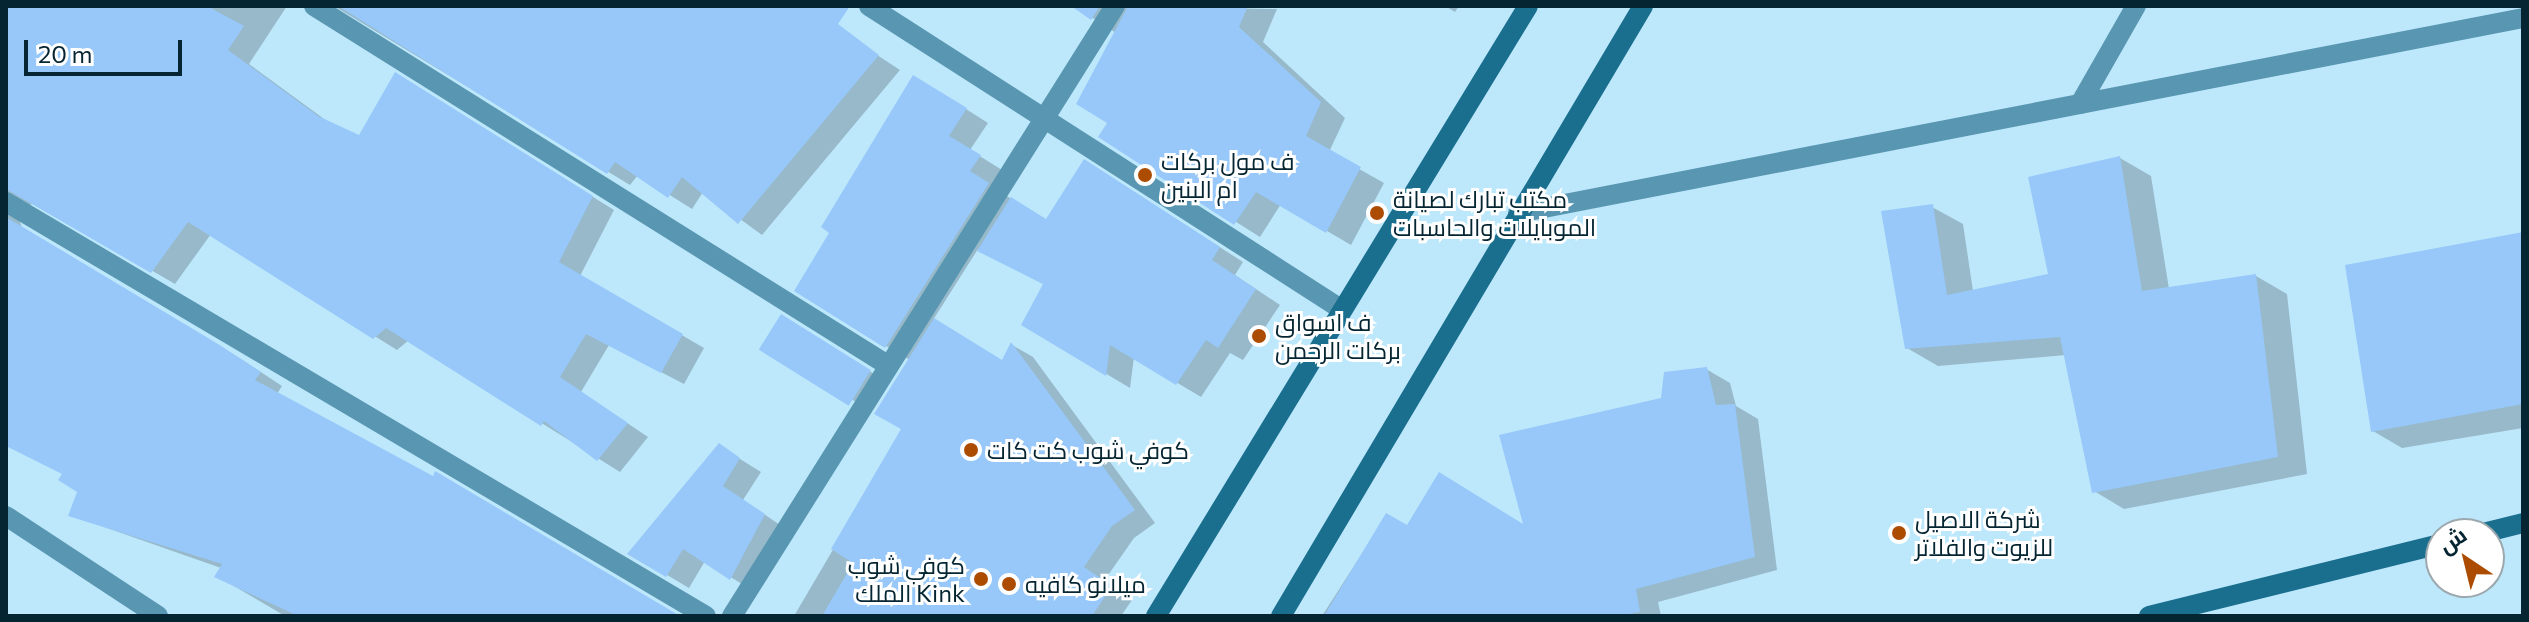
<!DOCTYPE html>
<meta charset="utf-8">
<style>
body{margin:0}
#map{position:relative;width:2529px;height:622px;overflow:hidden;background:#bde8fc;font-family:Commissioner,Cairo,sans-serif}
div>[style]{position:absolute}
.shadow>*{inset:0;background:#0003}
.building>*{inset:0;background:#97c8f9;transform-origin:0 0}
.street>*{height:20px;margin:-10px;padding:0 10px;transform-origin:10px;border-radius:10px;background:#5996b1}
.secondary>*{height:20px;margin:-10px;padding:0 10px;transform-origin:10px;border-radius:10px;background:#1a6e8e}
.dots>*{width:22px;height:22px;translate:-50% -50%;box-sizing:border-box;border:4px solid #fff;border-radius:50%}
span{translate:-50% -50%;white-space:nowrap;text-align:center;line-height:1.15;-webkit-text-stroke:6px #fff;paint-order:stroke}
.poi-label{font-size:24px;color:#052532}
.left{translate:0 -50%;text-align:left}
.right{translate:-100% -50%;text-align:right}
.frame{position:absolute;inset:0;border:8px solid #052532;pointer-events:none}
.north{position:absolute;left:2425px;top:518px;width:80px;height:80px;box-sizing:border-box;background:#fff;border:2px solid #9ba8ad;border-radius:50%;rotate:325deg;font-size:22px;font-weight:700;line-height:32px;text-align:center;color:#052532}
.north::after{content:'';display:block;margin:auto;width:28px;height:36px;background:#ac4c00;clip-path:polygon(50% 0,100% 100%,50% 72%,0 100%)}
.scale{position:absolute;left:24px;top:40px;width:158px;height:36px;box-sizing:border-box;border:4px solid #052532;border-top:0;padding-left:10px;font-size:24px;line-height:28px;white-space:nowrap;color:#052532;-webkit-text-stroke:6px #fff;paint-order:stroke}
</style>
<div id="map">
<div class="shadow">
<div style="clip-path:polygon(6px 6px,287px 6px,249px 64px,331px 124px,360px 138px,418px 88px,614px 210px,580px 276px,704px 348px,684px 384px,609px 345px,581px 392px,648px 437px,620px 472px,409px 340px,397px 350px,211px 234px,175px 284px,36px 203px,16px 209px,22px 228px,241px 359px,282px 386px,277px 394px,672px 616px,285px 616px,217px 576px,221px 568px,70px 515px,80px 492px,65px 474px,6px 441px)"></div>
<div style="clip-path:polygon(334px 6px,802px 6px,900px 70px,762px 235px,703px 192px,692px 209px,638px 175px,630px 185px)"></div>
<div style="clip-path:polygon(1074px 6px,1277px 9px,1263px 42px,1345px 118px,1329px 152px,1384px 183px,1351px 245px,1281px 204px,1260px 237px,1101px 137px,1110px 123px,1116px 33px)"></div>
<div style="clip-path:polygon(1445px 6px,1459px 6px,1455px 12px)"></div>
<div style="clip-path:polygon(936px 90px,988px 123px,970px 150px,1002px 170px,992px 186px,1010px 198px,1047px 221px,1109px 176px,1243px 262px,1235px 275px,1280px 305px,1243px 360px,1230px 353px,1201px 397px,1134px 357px,1130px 388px,1023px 324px,1045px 285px,978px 249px,933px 320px,1003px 362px,1012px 345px,1033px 357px,1155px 523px,1134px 538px,1104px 581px,1132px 600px,1121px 616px,794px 616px,904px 429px,910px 360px,886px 346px)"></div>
<div style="clip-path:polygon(2120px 158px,2151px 176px,2169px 289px,2256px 276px,2287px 294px,2307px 474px,2124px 509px,2094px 491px,2066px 355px,1938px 366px,1907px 348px,1932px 207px,1963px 224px,1973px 291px,2050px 276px)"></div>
<div style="clip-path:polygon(2523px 235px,2523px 428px,2402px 448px,2373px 431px)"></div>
<div style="clip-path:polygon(794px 323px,882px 379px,865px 407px,762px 349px)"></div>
<div style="clip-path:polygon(1706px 369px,1730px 383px,1736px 406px,1758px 419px,1777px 570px,1658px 602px,1661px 616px,1322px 616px,1386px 516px,1408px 528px,1526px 527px,1662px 400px)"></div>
<div style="clip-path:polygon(719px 446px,761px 472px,743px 500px,786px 529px,753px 591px,705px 561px,689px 588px,630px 553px)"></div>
</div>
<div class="building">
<div style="clip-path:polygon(6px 6px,207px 6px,244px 26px,228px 50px,318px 116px,359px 135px,395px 72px,593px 196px,559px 262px,683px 334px,661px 373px,586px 334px,560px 377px,628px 423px,597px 461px,544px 421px,541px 426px,386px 328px,373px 339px,188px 222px,151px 273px,6px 189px)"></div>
<div style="clip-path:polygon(338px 6px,850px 6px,838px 24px,879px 55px,738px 224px,682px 177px,668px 198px,615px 162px,607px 174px)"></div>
<div style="clip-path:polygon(1071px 6px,1100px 6px,1091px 20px)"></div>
<div style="clip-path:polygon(1128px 6px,1248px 6px,1239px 27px,1321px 102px,1306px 136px,1361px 167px,1326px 233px,1256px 192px,1234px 225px,1098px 137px,1107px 123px,1076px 104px)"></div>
<div style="clip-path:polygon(913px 75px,967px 108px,949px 136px,981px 155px,970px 171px,989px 183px,885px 348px,794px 291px,829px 233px,821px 227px)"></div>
<div style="clip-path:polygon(2120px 156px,2142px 291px,2256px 274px,2278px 457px,2092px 493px,2060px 337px,1905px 349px,1881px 211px,1933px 204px,1947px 295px,2048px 274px,2028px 177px)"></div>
<div style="clip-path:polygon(1084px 159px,1220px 247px,1212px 260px,1256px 289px,1218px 348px,1206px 340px,1176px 385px,1110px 345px,1106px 376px,1021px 325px,1043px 284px,977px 251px,1011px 197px,1046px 219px)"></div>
<div style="clip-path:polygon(6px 217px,218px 344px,261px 372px,255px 380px,433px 476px,435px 471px,680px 616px,298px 616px,214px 577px,222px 564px,68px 516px,77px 492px,58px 480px,62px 474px,6px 446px)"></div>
<div style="clip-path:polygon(2523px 232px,2523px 404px,2371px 432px,2345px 265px)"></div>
<div style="left:781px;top:314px;width:106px;height:42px;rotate:32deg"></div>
<div style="clip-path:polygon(934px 318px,1002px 360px,1011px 342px,1135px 510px,1112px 526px,1084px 567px,1112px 586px,1092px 616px,822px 616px,853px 563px,831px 549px,901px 429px,874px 414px)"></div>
<div style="clip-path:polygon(1707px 367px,1716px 405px,1735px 404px,1755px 557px,1636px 589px,1640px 612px,1618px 616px,1324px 616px,1386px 513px,1407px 525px,1439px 472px,1523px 524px,1499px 435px,1661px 398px,1664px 372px)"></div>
<div style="clip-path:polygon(719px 443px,740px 458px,723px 486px,765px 514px,730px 580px,683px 549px,666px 577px,627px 554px)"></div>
</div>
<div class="street">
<div style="left:314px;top:6px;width:678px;rotate:32.05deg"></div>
<div style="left:869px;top:6px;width:561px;rotate:32.7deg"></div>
<div style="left:2080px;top:104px;width:113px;rotate:-60.3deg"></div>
<div style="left:6px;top:202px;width:813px;rotate:30.6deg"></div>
<div style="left:1518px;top:213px;width:1024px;rotate:-10.98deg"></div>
<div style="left:6px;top:516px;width:182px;rotate:33.3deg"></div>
<div style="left:732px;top:616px;width:720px;rotate:-57.88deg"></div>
</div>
<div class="secondary">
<div style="left:2479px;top:534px;width:45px;rotate:-14deg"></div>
<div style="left:1156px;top:616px;width:714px;rotate:-58.62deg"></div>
<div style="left:1281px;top:616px;width:709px;rotate:-59.31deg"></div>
<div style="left:2149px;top:616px;width:301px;rotate:-13.9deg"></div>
</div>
<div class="dots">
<div style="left:1145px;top:175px;background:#ac4c00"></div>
<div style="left:1377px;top:213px;background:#ac4c00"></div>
<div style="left:1259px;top:336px;background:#ac4c00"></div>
<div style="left:971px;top:450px;background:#ac4c00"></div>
<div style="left:1899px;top:533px;background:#ac4c00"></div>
<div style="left:981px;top:579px;background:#ac4c00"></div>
<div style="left:1009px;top:584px;background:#ac4c00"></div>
</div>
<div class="poi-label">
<span class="left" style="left:1161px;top:175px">ف مول بركات<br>ام البنين</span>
<span class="left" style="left:1393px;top:213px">مكتب تبارك لصيانة<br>الموبايلات والحاسبات</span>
<span class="left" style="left:1275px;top:336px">ف اسواق<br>بركات الرحمن</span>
<span class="left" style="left:987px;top:450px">كوفي شوب كت كات</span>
<span class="left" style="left:1915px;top:533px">شركة الاصيل<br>للزيوت والفلاتر</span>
<span class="right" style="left:965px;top:579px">كوفي شوب<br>الملك Kink</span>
<span class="left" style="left:1025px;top:584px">ميلانو كافيه</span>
</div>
<div class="frame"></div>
<div class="north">ش</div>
<div class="scale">20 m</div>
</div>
